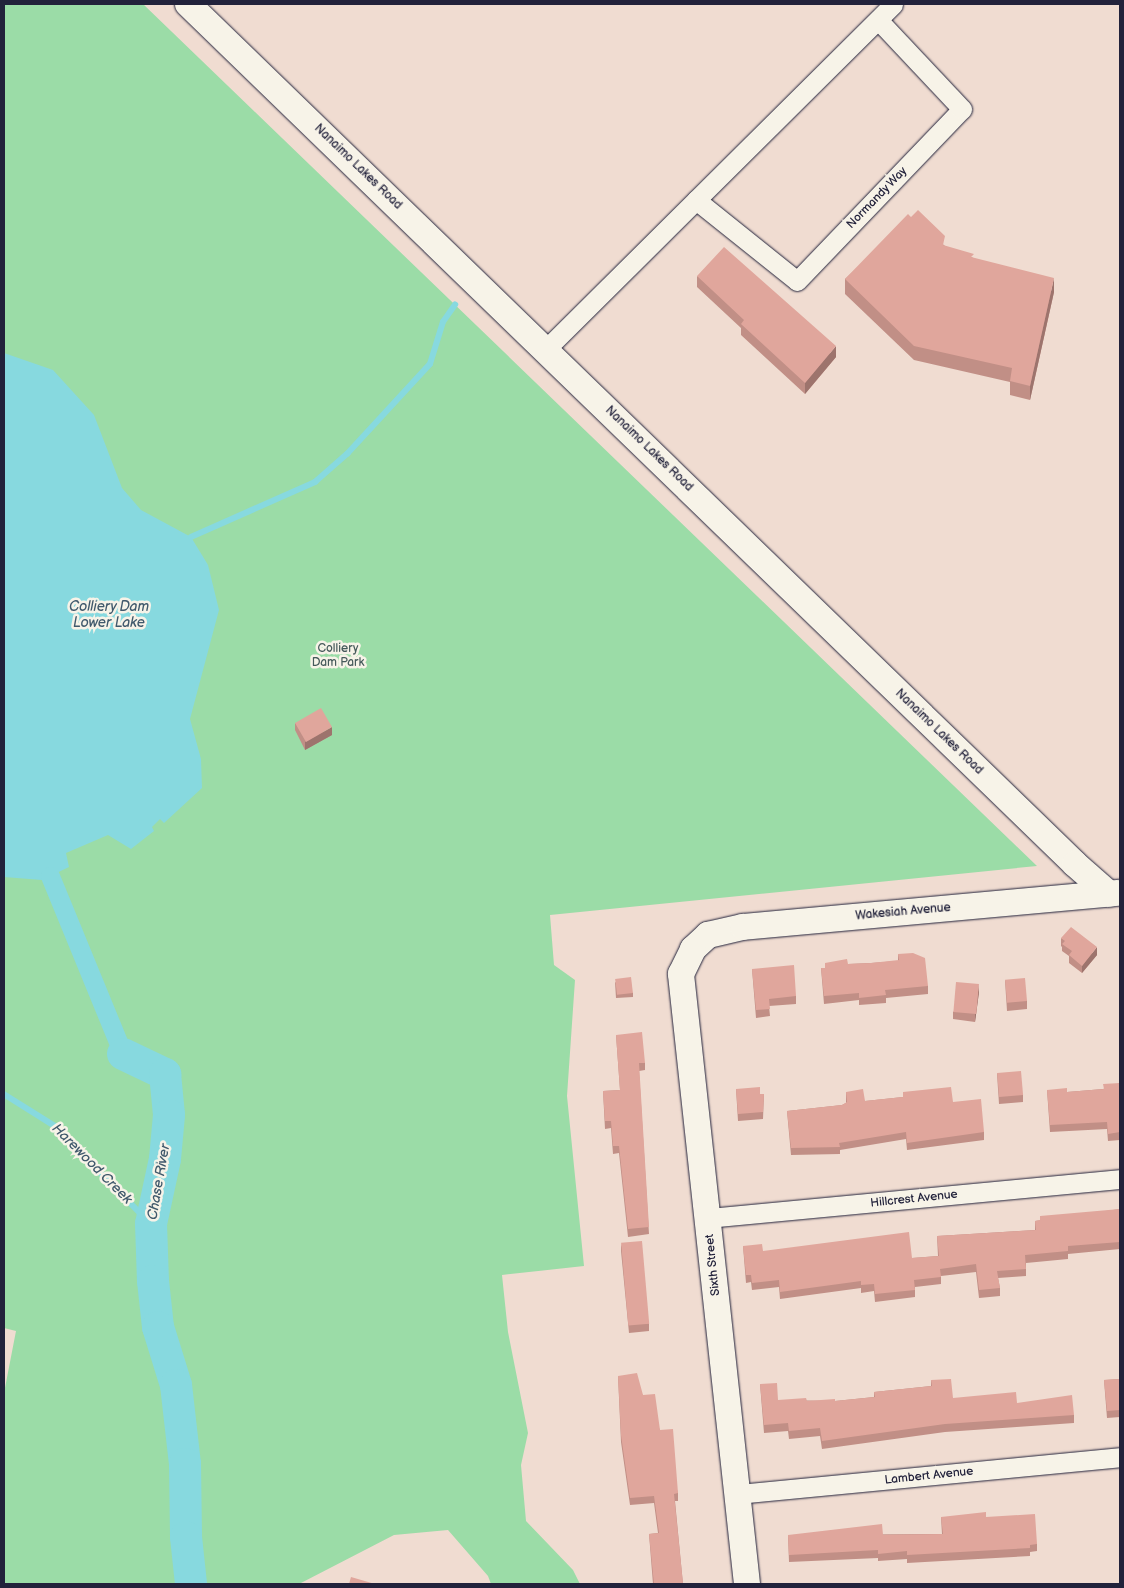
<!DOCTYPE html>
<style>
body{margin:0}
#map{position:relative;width:1124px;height:1588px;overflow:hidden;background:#f0dcd1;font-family:"Balsamiq Sans",sans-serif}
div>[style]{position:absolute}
.green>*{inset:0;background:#9bdca7}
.water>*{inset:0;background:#87d9df}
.stream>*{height:5.5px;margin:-2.75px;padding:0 2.75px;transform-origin:2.75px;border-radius:2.75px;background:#87d9df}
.canal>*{height:19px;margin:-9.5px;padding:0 9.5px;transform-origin:9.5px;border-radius:9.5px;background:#87d9df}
.river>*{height:32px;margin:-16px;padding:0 16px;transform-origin:16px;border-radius:16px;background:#87d9df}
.roads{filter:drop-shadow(0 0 1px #22223b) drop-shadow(0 0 1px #22223b)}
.street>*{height:19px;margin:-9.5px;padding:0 9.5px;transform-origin:9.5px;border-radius:9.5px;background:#f7f3e8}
.secondary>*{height:26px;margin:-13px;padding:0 13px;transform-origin:13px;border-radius:13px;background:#f7f3e8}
.wall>*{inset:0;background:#c18f86}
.shaded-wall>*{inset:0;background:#9d746d}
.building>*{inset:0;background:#e0a69c;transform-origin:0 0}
span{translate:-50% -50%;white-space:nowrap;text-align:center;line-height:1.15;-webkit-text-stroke:5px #f7f3e8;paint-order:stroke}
.street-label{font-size:12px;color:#22223b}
.park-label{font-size:12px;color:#465a5b}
.water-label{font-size:14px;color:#40596c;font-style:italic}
.frame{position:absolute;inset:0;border:5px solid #22223b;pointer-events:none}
</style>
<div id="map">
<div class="green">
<div style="clip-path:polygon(4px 4px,143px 4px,1037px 866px,550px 915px,554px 965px,575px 980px,567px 1096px,584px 1266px,502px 1275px,508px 1332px,528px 1433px,521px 1465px,526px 1521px,573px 1570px,580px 1584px,491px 1584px,488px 1576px,448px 1530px,394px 1535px,299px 1584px,4px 1584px,4px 1393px,16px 1331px,4px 1328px)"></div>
</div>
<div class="water">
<div style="clip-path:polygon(4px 353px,53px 370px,94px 415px,122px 488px,141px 510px,191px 537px,208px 565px,219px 610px,190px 719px,201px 759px,202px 788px,164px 823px,160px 819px,152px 827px,154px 831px,131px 849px,108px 835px,66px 853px,69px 867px,42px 880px,4px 877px)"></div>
</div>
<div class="stream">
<div style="left:191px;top:537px;width:136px;rotate:-23.9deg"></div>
<div style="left:315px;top:482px;width:43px;rotate:-41.2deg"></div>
<div style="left:347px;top:454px;width:122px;rotate:-47.3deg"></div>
<div style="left:430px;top:364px;width:44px;rotate:-72.8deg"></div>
<div style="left:443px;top:322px;width:21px;rotate:-55deg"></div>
<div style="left:4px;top:1094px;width:60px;rotate:32.1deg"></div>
<div style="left:55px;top:1126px;width:137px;rotate:45.6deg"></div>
</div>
<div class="canal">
<div style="left:50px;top:876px;width:192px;rotate:67.7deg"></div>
</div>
<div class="river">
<div style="left:123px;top:1054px;width:47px;rotate:25.5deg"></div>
<div style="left:165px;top:1074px;width:41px;rotate:84.4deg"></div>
<div style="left:169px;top:1115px;width:44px;rotate:95.2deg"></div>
<div style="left:165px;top:1159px;width:66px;rotate:102.2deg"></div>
<div style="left:151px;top:1224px;width:57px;rotate:88deg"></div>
<div style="left:153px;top:1281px;width:46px;rotate:83.8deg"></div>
<div style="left:158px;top:1327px;width:61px;rotate:72.8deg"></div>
<div style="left:176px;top:1385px;width:80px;rotate:83.5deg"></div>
<div style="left:185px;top:1464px;width:73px;rotate:89.2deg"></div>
<div style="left:186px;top:1537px;width:47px;rotate:83.9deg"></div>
</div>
<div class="roads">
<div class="street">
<div style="left:696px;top:200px;width:129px;rotate:38.7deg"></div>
<div style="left:797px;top:281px;width:238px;rotate:-46.2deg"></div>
<div style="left:962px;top:109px;width:122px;rotate:-133.3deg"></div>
<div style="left:546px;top:349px;width:489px;rotate:-44.8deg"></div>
<div style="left:708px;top:1218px;width:414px;rotate:-5.4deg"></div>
<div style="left:738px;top:1494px;width:384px;rotate:-5.5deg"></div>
</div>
<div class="secondary">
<div style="left:188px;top:4px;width:1235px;rotate:44.11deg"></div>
<div style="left:1075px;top:864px;width:45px;rotate:41.4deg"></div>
<div style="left:747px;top:1584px;width:614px;rotate:-96.18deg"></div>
<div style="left:681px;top:974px;width:28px;rotate:-64deg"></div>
<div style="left:693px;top:949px;width:21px;rotate:-43deg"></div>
<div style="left:708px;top:935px;width:36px;rotate:-13deg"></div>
<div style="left:743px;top:927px;width:377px;rotate:-5.2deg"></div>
</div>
</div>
<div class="wall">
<div style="clip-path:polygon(911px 217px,945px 246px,1054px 292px,1030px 400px,1010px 395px,1010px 382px,914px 360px,845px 294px,845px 279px)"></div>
<div style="clip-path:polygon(697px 276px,836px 357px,805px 394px,741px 335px,741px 328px,697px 287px)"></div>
<div style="clip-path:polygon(295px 723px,332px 735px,305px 750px,295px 730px)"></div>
<div style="clip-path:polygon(1061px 938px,1097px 955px,1082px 973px,1069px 963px,1069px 956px,1062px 951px,1062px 947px,1061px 946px)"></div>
<div style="clip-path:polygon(898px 954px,928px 986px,928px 994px,886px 998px,886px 1003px,859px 1005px,859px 1000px,824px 1004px,821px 968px,825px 968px,825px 963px,848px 964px,871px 963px,898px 961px)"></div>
<div style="clip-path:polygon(752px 969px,796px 996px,796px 1004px,769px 1006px,770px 1016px,756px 1018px)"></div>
<div style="clip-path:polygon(1005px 980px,1027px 1001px,1027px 1009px,1007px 1011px)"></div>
<div style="clip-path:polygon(615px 982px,633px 993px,633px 997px,616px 998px)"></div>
<div style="clip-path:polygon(979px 992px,975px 1022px,953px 1019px,953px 1012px)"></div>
<div style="clip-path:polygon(616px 1035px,645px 1063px,645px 1070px,639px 1071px,649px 1234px,628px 1237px,619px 1153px,613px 1154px,611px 1128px,605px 1129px,603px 1091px,620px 1090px)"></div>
<div style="clip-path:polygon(997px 1073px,1023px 1095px,1023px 1102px,999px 1104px)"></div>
<div style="clip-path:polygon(1120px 1083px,1120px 1140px,1108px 1141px,1107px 1129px,1050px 1132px,1047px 1090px,1067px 1092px,1103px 1089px)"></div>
<div style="clip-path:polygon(736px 1089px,760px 1094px,764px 1094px,763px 1119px,738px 1121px)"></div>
<div style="clip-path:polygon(846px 1092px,865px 1101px,903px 1097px,903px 1092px,953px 1102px,984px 1132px,984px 1140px,907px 1150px,906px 1139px,840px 1150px,840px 1154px,791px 1155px,787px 1111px,842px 1105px,846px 1103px)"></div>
<div style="clip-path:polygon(1120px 1209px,1120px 1249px,1068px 1254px,1068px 1259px,1026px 1263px,1026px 1276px,998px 1278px,1000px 1288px,1000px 1296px,979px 1298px,976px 1272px,941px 1276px,941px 1284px,915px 1287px,915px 1297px,875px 1302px,874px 1291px,861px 1293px,861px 1288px,780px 1299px,779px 1287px,752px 1290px,751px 1282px,746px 1283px,743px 1246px,763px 1251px,912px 1258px,938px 1256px,937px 1236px,1035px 1230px,1035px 1221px)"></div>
<div style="clip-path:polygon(621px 1244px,649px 1324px,649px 1331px,629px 1333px,621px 1251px)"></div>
<div style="clip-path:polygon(618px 1376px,643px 1395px,660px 1430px,678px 1493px,678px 1501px,675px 1501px,683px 1584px,653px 1584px,649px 1534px,658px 1533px,654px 1503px,630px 1505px,621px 1442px)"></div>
<div style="clip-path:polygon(1120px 1379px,1120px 1417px,1107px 1418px,1104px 1380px)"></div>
<div style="clip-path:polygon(931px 1380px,953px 1398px,1017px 1403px,1074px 1415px,1074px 1423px,945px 1432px,822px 1449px,820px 1436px,789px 1439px,788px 1431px,764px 1433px,760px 1384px,778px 1400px,835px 1401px,874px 1397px,874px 1392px,931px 1386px)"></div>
<div style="clip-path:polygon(941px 1517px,986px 1517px,1037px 1544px,1037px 1551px,1030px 1552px,1030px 1556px,907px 1563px,907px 1559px,878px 1561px,878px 1558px,789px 1562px,788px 1535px,942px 1534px)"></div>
</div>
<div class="shaded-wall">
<div style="clip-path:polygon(1054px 278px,1054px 292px,1030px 400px,1030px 386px)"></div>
<div style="clip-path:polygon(836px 346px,836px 357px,805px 394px,805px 383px)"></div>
<div style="clip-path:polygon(332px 727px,332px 735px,305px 750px,305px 742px)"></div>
<div style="clip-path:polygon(1097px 947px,1097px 955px,1082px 973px,1082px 966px)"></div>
<div style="clip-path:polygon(979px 984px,979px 992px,975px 1022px,975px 1015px)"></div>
</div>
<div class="building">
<div style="clip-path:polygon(918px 210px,945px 236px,943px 245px,974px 254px,971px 257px,1054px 278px,1030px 386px,1010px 381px,1012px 368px,914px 346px,845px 279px,908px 214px,911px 217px)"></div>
<div style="clip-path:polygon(724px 247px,836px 346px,805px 383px,741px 324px,744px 320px,697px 276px)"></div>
<div style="left:321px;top:708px;width:22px;height:30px;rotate:60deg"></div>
<div style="clip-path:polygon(1071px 927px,1097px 947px,1082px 966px,1069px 955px,1072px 951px,1062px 944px,1065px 941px,1061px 938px)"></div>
<div style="clip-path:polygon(913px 953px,925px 958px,928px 986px,885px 990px,886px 995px,859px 998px,859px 993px,824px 996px,821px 968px,825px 968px,825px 963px,847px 959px,848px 964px,871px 963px,899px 960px,898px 954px)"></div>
<div style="clip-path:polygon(794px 965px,796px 996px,769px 999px,770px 1009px,756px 1010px,752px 969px)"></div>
<div style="left:631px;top:977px;width:16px;height:16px;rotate:83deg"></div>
<div style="left:1025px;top:978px;width:23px;height:20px;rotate:85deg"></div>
<div style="left:956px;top:982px;width:23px;height:30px;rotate:5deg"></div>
<div style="clip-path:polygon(642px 1032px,645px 1063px,639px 1063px,649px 1227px,628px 1229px,619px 1146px,613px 1146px,611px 1121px,605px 1121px,603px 1091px,620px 1090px,616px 1035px)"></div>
<div style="left:1021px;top:1071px;width:24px;height:24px;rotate:85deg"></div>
<div style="clip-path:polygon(1120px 1083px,1120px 1132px,1108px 1134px,1107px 1122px,1050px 1125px,1047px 1090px,1067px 1088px,1067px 1092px,1104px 1089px,1103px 1084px)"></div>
<div style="clip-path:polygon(760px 1087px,760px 1094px,764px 1094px,763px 1112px,738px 1114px,736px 1089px)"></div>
<div style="clip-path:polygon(951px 1087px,953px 1102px,981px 1099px,984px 1132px,907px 1143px,906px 1132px,839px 1143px,840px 1147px,791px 1148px,787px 1111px,842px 1105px,847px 1102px,846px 1092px,863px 1089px,865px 1101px,903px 1097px,903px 1092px)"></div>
<div style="clip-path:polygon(1120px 1209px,1120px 1242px,1068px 1246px,1068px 1251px,1025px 1255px,1026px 1269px,997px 1271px,1000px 1288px,979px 1290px,976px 1264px,940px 1269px,941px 1277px,914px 1280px,915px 1290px,875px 1294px,874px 1284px,861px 1285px,861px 1281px,780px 1292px,779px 1280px,752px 1283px,751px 1275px,746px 1275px,743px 1246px,762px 1244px,763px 1251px,909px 1232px,912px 1258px,939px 1256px,937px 1236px,1036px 1230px,1035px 1221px,1040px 1220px,1040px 1216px)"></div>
<div style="left:642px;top:1241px;width:83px;height:21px;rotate:85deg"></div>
<div style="clip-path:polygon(637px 1373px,643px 1395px,655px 1394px,660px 1430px,673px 1429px,678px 1493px,674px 1494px,683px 1584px,654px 1584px,649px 1534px,659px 1533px,654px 1496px,630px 1498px,621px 1435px,618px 1376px)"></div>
<div style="clip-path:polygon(951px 1379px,953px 1398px,1016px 1392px,1017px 1403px,1072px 1395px,1074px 1415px,945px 1424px,822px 1441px,820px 1428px,789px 1431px,788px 1423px,764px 1425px,760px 1384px,777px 1383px,778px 1400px,806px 1398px,807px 1401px,835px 1399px,835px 1401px,875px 1397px,874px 1392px,932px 1386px,931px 1380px)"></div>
<div style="clip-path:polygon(1120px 1379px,1120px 1410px,1107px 1411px,1104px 1380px)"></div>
<div style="clip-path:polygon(986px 1512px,986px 1517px,1035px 1514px,1037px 1544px,1030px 1545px,1030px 1548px,907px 1555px,907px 1551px,878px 1554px,878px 1550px,789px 1555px,788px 1535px,882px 1524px,883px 1535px,943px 1534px,941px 1517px)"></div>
<div style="clip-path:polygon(351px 1577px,375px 1584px,349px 1584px)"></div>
</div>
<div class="street-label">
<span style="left:358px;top:167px;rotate:44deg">Nanaimo Lakes Road</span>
<span style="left:877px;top:198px;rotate:-46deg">Normandy Way</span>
<span style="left:649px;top:449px;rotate:44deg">Nanaimo Lakes Road</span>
<span style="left:939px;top:732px;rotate:44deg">Nanaimo Lakes Road</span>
<span style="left:903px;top:912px;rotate:-5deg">Wakesiah Avenue</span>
<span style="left:914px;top:1199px;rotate:-6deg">Hillcrest Avenue</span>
<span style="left:713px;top:1265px;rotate:-96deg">Sixth Street</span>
<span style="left:929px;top:1476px;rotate:-6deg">Lambert Avenue</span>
</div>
<div class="park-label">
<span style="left:338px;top:656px">Colliery<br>Dam Park</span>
</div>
<div class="water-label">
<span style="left:109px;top:615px">Colliery Dam<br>Lower Lake</span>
<span style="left:92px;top:1164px;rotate:45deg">Harewood Creek</span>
<span style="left:159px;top:1182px;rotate:-80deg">Chase River</span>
</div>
<div class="frame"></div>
</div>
